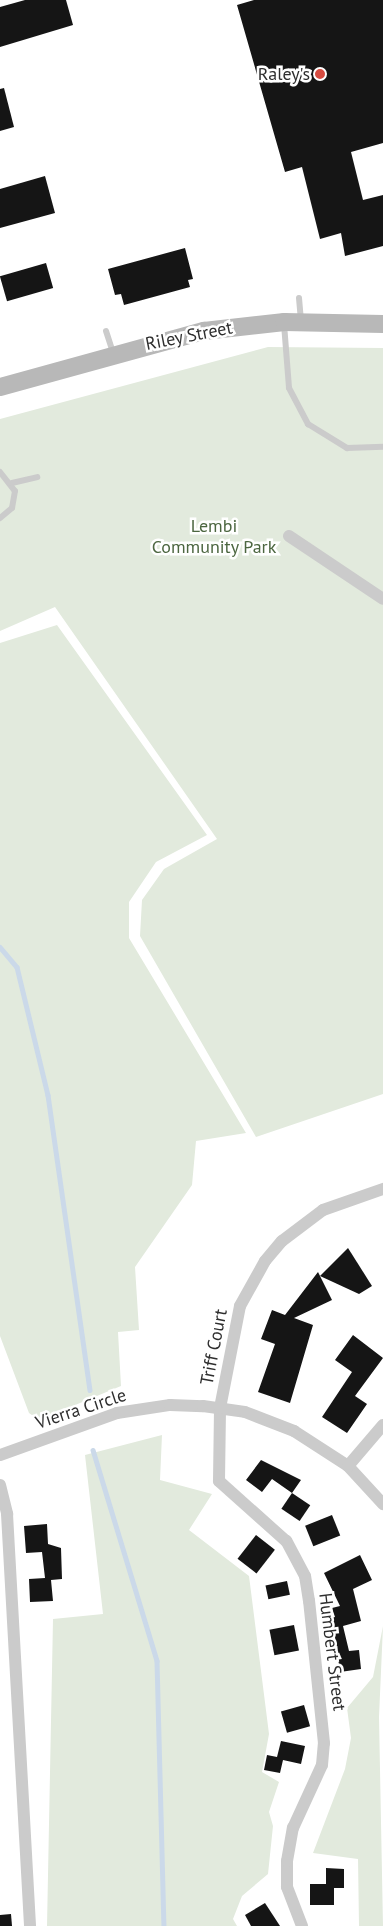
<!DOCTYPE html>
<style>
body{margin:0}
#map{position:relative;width:383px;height:1926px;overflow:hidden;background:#fff;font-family:"PT Sans",sans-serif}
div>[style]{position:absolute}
.green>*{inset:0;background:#e2eadd}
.stream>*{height:4.5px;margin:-2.25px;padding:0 2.25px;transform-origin:2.25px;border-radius:2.25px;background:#cbd9e9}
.building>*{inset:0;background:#151515;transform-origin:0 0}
.lane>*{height:6px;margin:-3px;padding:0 3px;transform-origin:3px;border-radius:3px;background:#cbcbcb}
.street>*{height:12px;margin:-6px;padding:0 6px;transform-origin:6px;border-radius:6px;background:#cbcbcb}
.secondary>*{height:18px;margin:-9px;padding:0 9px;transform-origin:9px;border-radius:9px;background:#b8b8b8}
.dots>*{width:14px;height:14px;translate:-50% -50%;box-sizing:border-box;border:2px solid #fff;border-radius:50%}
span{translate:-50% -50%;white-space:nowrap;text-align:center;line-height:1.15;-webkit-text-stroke:5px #fff;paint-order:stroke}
.poi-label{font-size:18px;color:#2e2e2e}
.right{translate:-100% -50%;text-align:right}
.street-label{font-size:18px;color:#2e2e2e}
.park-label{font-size:18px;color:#4c6640}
</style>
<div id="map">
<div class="green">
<div style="clip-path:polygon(268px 347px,383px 348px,383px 1094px,256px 1137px,140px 936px,142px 900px,164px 869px,217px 839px,55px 607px,0 631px,0 419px)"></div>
<div style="clip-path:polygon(57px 625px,207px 835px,156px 862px,129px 902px,129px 938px,246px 1133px,196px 1141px,192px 1185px,135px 1267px,139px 1330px,118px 1332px,121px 1386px,39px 1420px,29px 1413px,0 1336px,0 643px)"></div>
<div style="clip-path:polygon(162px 1435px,160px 1480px,212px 1494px,189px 1530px,249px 1576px,269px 1734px,262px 1772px,279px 1782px,269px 1812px,273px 1826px,268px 1874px,242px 1896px,233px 1919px,237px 1926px,47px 1926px,53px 1619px,103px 1614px,85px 1455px)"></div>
<div style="clip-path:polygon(383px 1626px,379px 1717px,383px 1926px,359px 1926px,358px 1859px,313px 1853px,345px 1769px,351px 1738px,347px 1708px,373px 1677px)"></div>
</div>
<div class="stream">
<div style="left:0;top:947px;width:26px;rotate:50deg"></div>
<div style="left:17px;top:967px;width:132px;rotate:76.4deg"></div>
<div style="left:48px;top:1095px;width:298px;rotate:81.9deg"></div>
<div style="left:93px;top:1450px;width:220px;rotate:73.1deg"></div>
<div style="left:157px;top:1661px;width:265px;rotate:88.5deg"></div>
</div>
<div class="building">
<div style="clip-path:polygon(25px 0,66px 0,73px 25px,0 47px,0 7px)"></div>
<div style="clip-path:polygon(254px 0,383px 0,383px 143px,351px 152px,363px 200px,383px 195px,383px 246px,345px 256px,341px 233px,320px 239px,302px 167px,285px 172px,237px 5px)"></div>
<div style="clip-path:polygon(4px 88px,14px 127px,0 131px,0 89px)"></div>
<div style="clip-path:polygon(45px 176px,55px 213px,0 228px,0 189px)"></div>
<div style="clip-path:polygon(185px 248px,193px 279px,188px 280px,190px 287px,124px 305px,121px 294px,115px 295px,108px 269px)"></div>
<div style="left:46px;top:263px;width:26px;height:48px;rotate:74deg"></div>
<div style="clip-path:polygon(348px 1248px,372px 1286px,359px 1294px,320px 1276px)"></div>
<div style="clip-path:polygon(318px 1272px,332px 1300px,294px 1318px,313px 1325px,290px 1403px,258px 1392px,275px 1344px,261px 1339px,272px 1310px,285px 1315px)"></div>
<div style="clip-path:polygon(353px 1335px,383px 1358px,355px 1396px,367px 1404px,347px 1433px,322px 1417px,352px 1372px,335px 1360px)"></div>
<div style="clip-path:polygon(261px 1460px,301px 1480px,292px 1493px,272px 1479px,262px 1492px,246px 1480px)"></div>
<div style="left:292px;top:1493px;width:22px;height:19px;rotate:34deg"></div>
<div style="left:332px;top:1515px;width:22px;height:29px;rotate:68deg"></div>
<div style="clip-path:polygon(47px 1524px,48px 1544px,61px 1548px,62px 1579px,51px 1580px,53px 1601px,30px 1602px,29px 1579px,45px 1578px,42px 1552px,26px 1553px,24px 1526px)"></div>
<div style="left:256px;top:1535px;width:24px;height:30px;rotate:38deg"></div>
<div style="clip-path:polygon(360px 1555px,372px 1580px,353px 1589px,361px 1621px,343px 1626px,349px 1651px,359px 1650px,361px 1669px,340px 1672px,335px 1637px,328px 1638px,323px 1620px,335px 1617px,332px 1608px,340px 1606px,324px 1573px)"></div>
<div style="left:287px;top:1581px;width:14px;height:22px;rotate:78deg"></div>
<div style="left:294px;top:1625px;width:26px;height:25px;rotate:79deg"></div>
<div style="left:304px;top:1705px;width:22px;height:24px;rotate:74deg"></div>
<div style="clip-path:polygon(281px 1741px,305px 1746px,301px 1764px,283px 1760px,280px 1773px,264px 1770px,267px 1755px,277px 1757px)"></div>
<div style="clip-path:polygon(326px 1868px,344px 1869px,344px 1888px,334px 1888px,334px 1905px,310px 1905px,310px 1884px,326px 1884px)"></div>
<div style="clip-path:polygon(265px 1903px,280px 1926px,251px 1926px,245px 1915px)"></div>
<div style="clip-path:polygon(11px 1914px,12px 1926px,0 1926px,0 1915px)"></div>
</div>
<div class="lane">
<div style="left:299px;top:298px;width:24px;rotate:85deg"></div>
<div style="left:284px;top:324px;width:64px;rotate:85.5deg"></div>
<div style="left:289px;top:388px;width:41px;rotate:62.2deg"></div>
<div style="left:308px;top:424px;width:46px;rotate:31.6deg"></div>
<div style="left:347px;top:448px;width:36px;rotate:-2deg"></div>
<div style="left:106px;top:331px;width:23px;rotate:72deg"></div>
<div style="left:0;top:472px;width:24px;rotate:52deg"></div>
<div style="left:15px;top:491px;width:17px;rotate:100deg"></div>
<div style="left:12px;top:508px;width:16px;rotate:140deg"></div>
<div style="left:12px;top:483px;width:26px;rotate:-13deg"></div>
</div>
<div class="street">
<div style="left:289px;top:536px;width:113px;rotate:33.8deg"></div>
<div style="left:0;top:1455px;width:124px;rotate:-19.7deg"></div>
<div style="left:117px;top:1413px;width:54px;rotate:-8.6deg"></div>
<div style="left:170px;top:1405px;width:33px;rotate:2deg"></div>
<div style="left:203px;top:1406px;width:42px;rotate:8.1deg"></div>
<div style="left:245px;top:1412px;width:53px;rotate:21.2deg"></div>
<div style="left:294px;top:1431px;width:64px;rotate:32.9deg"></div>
<div style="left:348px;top:1466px;width:52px;rotate:47.4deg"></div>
<div style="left:348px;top:1466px;width:54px;rotate:-49.5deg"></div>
<div style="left:0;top:1485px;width:30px;rotate:76deg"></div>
<div style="left:7px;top:1514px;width:413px;rotate:86.8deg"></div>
<div style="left:302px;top:1926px;width:42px;rotate:-111deg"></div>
<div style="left:287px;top:1887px;width:26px;rotate:-90deg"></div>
<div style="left:287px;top:1861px;width:34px;rotate:-80deg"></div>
<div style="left:293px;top:1828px;width:69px;rotate:-65.3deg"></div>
<div style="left:322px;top:1765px;width:22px;rotate:-85deg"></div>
<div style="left:324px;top:1743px;width:143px;rotate:-96deg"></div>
<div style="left:309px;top:1601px;width:25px;rotate:-99deg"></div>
<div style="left:305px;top:1576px;width:40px;rotate:-118deg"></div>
<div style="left:286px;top:1541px;width:90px;rotate:-138.2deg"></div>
<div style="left:219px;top:1481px;width:73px;rotate:-89.2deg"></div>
<div style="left:220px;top:1408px;width:104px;rotate:-78.9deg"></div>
<div style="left:240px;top:1306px;width:51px;rotate:-60.9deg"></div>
<div style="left:265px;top:1261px;width:26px;rotate:-50deg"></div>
<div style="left:282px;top:1241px;width:51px;rotate:-37.1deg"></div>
<div style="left:323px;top:1210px;width:64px;rotate:-19.3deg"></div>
</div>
<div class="secondary">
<div style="left:0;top:387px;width:212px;rotate:-15.4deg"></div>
<div style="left:204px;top:331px;width:81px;rotate:-6.4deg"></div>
<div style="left:284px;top:322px;width:99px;rotate:1.2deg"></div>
</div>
<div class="dots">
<div style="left:320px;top:74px;background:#d64b40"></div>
</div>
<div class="poi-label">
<span class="right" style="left:310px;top:74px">Raley's</span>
</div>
<div class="street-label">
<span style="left:189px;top:336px;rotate:-11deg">Riley Street</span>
<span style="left:214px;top:1347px;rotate:-79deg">Triff Court</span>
<span style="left:81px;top:1409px;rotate:-18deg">Vierra Circle</span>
<span style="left:332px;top:1652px;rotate:83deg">Humbert Street</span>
</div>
<div class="park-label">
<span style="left:214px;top:537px">Lembi<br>Community Park</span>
</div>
</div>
